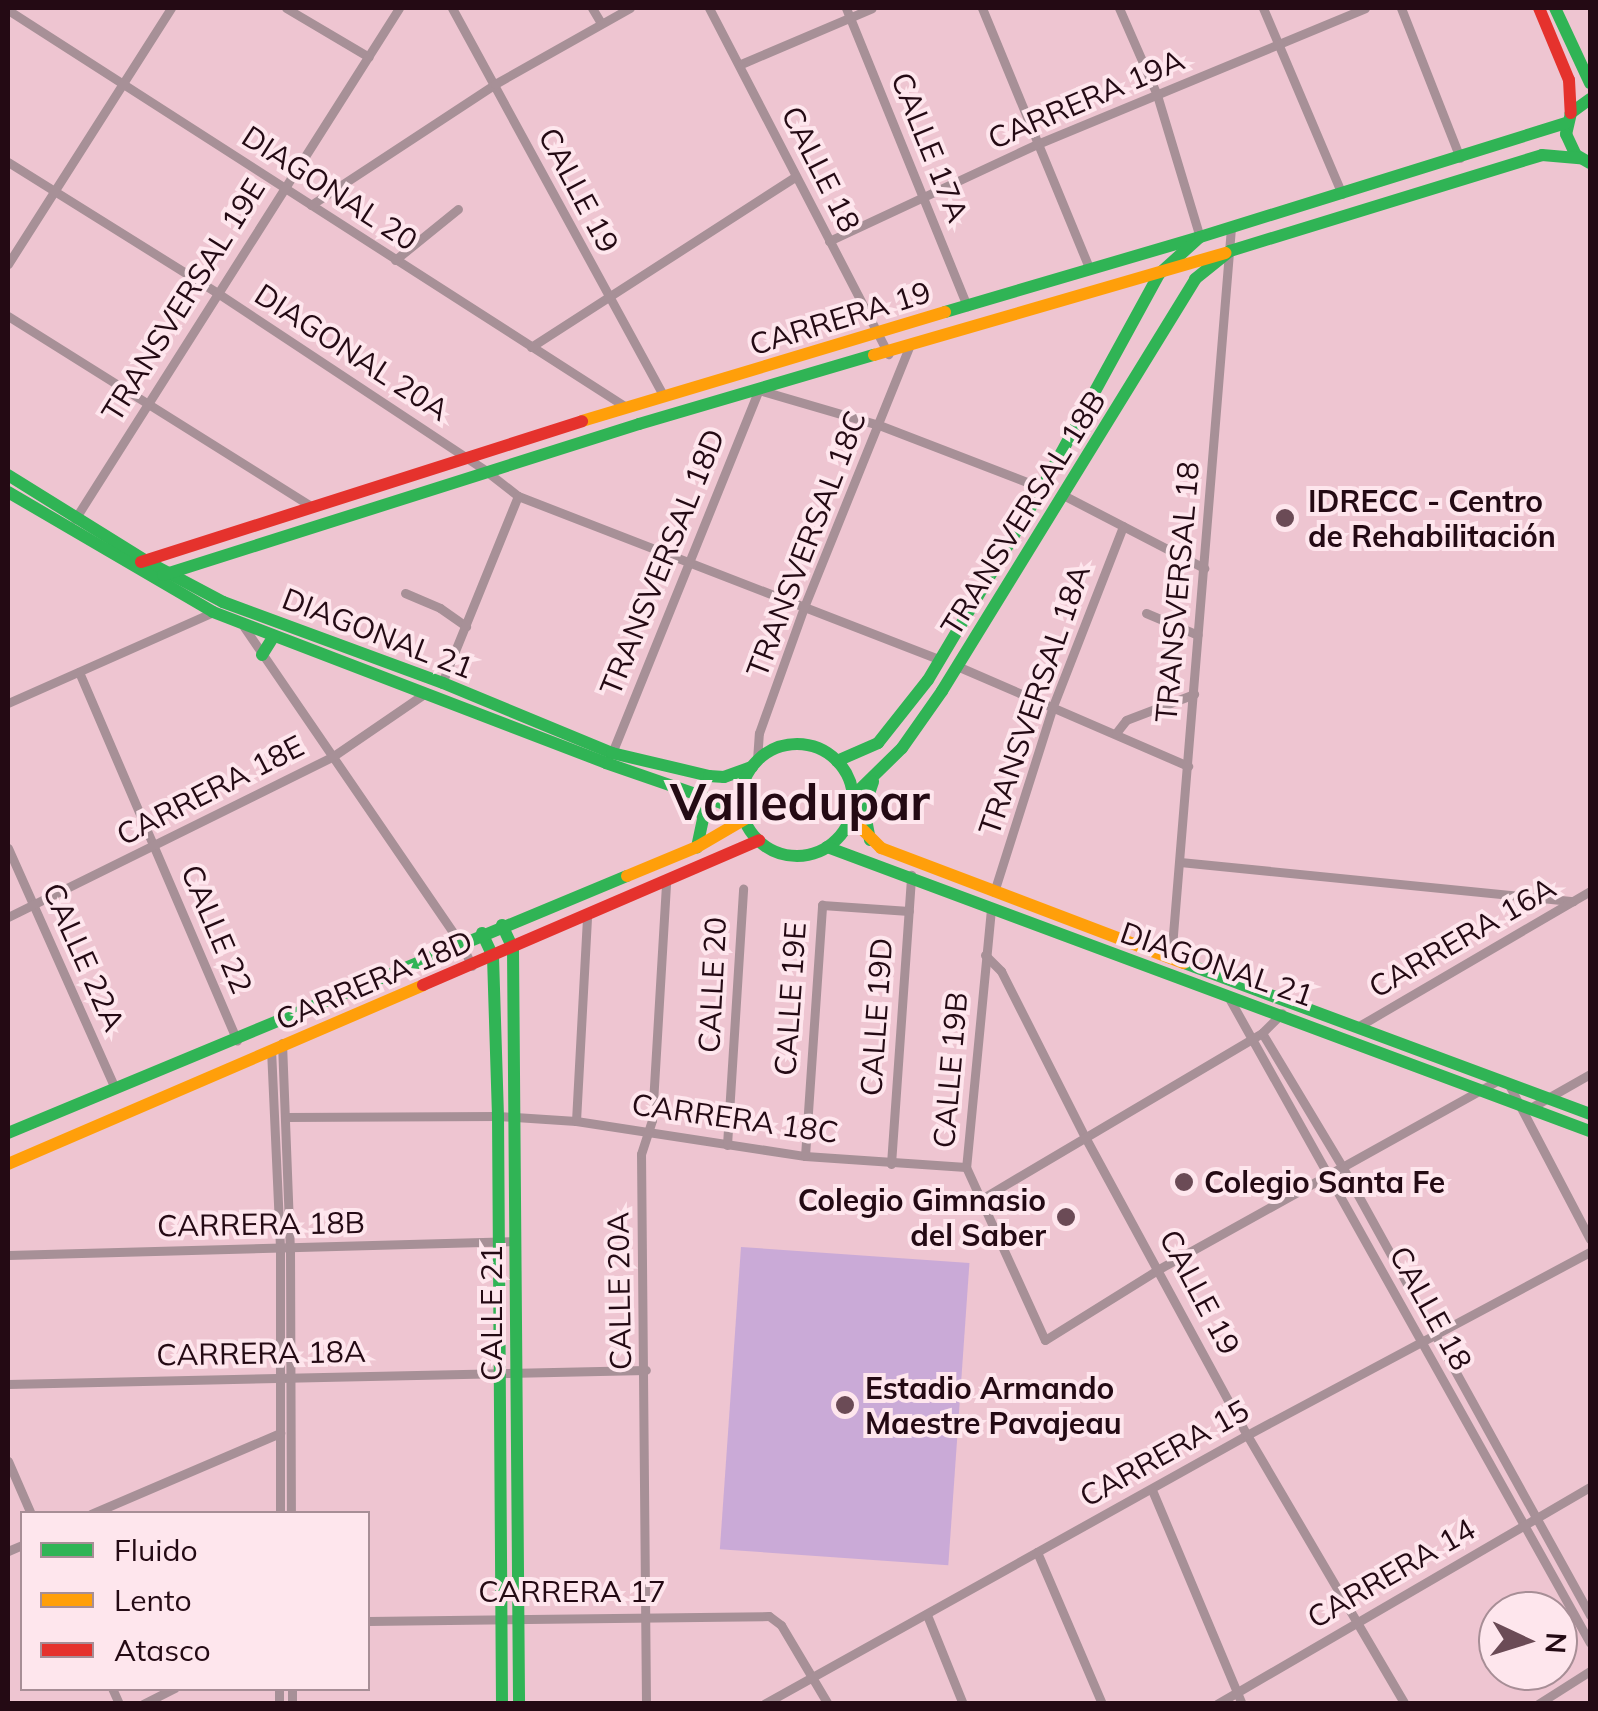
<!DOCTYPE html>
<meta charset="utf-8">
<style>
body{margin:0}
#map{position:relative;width:1598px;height:1711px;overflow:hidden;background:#eec5d1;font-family:Mulish,sans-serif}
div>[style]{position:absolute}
.green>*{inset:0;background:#caaad7;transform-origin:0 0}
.street>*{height:9px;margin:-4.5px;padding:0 4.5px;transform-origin:4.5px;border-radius:4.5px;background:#a79097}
.fast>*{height:12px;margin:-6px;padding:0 6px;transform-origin:6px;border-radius:6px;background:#30b455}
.fast>.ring{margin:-6px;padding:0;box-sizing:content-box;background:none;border:12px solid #30b455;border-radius:50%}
.slow>*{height:12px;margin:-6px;padding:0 6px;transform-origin:6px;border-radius:6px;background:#ff9f0a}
.jam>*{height:12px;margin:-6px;padding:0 6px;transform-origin:6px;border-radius:6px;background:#e5322d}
.dots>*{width:28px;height:28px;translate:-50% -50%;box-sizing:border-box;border:5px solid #fee6ed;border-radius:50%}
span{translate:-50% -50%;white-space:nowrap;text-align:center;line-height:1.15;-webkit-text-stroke:8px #fee6ed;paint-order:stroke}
.street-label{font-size:30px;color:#240a14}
.poi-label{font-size:30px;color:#240a14;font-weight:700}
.left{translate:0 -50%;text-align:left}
.right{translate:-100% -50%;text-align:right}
.town-label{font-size:50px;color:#240a14;font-weight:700}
.frame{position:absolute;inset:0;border:10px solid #240a14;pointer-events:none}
.legend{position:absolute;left:20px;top:1511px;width:350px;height:180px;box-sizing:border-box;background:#fee6ed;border:2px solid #a78e96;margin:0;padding:12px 18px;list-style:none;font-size:30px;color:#240a14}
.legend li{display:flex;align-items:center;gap:20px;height:50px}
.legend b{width:50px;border:2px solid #a78e96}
.north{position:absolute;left:1478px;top:1591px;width:100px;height:100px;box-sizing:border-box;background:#fee6ed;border:2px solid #a78e96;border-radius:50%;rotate:94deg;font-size:28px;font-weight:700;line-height:40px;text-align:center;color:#240a14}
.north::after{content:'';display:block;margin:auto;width:35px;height:45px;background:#6b4b56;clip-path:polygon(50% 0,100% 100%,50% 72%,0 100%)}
</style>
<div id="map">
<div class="green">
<div style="left:741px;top:1247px;width:229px;height:303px;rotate:4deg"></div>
</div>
<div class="street">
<div style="left:286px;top:8px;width:96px;rotate:30.6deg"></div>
<div style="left:452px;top:8px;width:441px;rotate:61.4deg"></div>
<div style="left:592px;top:8px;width:17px;rotate:59deg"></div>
<div style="left:709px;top:8px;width:390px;rotate:62.6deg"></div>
<div style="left:846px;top:8px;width:322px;rotate:67.9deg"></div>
<div style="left:982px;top:8px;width:281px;rotate:67.6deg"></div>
<div style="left:1119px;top:8px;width:95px;rotate:66.4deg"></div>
<div style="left:1157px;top:95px;width:148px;rotate:73.2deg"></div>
<div style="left:1263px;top:8px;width:202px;rotate:67deg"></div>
<div style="left:1401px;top:8px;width:161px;rotate:68.5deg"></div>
<div style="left:8px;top:10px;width:735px;rotate:32.72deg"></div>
<div style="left:741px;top:64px;width:142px;rotate:-23.1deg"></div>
<div style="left:8px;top:162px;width:245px;rotate:32deg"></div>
<div style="left:216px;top:292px;width:324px;rotate:33.5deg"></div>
<div style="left:486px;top:471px;width:41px;rotate:38deg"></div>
<div style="left:518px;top:496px;width:453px;rotate:21.2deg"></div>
<div style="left:311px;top:205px;width:220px;rotate:-33.3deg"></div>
<div style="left:495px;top:84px;width:155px;rotate:-29.4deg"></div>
<div style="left:829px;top:241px;width:227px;rotate:-25deg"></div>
<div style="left:1035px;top:145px;width:357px;rotate:-22.5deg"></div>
<div style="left:395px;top:260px;width:81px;rotate:-39deg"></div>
<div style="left:8px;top:264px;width:303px;rotate:-57.5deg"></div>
<div style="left:8px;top:316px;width:358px;rotate:32.1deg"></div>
<div style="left:531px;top:347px;width:315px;rotate:-32.8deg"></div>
<div style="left:1065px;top:496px;width:157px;rotate:27.4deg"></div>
<div style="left:75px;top:519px;width:605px;rotate:-57.62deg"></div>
<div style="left:405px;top:593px;width:38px;rotate:23deg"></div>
<div style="left:440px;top:608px;width:32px;rotate:35deg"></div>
<div style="left:1146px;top:613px;width:56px;rotate:22.9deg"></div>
<div style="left:244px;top:627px;width:386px;rotate:55.6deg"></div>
<div style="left:462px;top:945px;width:23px;rotate:65deg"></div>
<div style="left:957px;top:666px;width:252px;rotate:23.4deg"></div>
<div style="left:79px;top:672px;width:401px;rotate:66.8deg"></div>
<div style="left:442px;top:683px;width:202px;rotate:-67.9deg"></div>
<div style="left:8px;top:703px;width:224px;rotate:-23.9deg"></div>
<div style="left:1116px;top:733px;width:16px;rotate:-52deg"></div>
<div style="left:1126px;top:720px;width:73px;rotate:-20.9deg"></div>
<div style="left:612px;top:753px;width:392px;rotate:-68deg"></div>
<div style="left:759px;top:390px;width:125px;rotate:16.3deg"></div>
<div style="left:879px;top:425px;width:175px;rotate:21.1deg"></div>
<div style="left:757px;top:760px;width:27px;rotate:-86deg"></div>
<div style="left:759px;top:733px;width:134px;rotate:-70.3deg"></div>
<div style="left:804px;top:607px;width:280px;rotate:-68deg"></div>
<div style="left:8px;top:848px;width:261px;rotate:66deg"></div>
<div style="left:1180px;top:862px;width:395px;rotate:5.7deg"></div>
<div style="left:994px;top:892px;width:195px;rotate:-72.4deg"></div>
<div style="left:1053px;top:706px;width:193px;rotate:-68.7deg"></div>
<div style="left:991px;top:909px;width:259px;rotate:95.5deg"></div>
<div style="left:966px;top:1167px;width:190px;rotate:65.5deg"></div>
<div style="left:1045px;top:1340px;width:134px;rotate:-31.9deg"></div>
<div style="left:1159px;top:1269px;width:389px;rotate:-29.1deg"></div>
<div style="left:8px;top:917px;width:361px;rotate:-26.3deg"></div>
<div style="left:332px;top:757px;width:112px;rotate:-34.4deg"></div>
<div style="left:985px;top:955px;width:23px;rotate:45deg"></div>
<div style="left:1001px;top:971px;width:186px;rotate:63.2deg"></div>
<div style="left:1085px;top:1137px;width:339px;rotate:61.5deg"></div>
<div style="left:1247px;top:1435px;width:312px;rotate:59.6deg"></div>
<div style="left:1171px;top:959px;width:733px;rotate:-85.31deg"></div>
<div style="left:1229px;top:998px;width:739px;rotate:60.76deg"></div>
<div style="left:1359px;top:1026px;width:268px;rotate:-30.3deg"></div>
<div style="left:1262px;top:1033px;width:157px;rotate:59deg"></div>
<div style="left:1343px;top:1168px;width:511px;rotate:61.08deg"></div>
<div style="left:282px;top:1043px;width:206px;rotate:87.8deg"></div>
<div style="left:290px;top:1249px;width:265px;rotate:89.8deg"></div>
<div style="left:271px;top:1049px;width:200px;rotate:87.4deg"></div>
<div style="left:280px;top:1249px;width:265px;rotate:90deg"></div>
<div style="left:1508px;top:1083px;width:176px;rotate:62.3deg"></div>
<div style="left:1532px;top:1107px;width:67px;rotate:-29.6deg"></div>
<div style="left:285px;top:1117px;width:213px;rotate:-0.3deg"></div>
<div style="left:498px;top:1116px;width:78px;rotate:3.7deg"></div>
<div style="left:576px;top:1121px;width:232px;rotate:8.7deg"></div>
<div style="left:805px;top:1156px;width:161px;rotate:3.9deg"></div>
<div style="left:576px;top:1121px;width:206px;rotate:-86.9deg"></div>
<div style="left:727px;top:1145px;width:257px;rotate:-86.4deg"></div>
<div style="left:805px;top:1156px;width:252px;rotate:-86.1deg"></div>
<div style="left:822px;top:905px;width:87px;rotate:3.9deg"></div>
<div style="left:891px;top:1164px;width:290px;rotate:-86deg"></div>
<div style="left:983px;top:1198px;width:324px;rotate:-30.6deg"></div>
<div style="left:1262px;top:1033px;width:28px;rotate:-45deg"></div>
<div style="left:8px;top:1255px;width:508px;rotate:-1.58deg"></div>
<div style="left:8px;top:1384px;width:638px;rotate:-1.26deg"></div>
<div style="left:8px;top:1461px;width:58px;rotate:66.5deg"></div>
<div style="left:1152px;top:1490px;width:232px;rotate:67.2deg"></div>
<div style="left:91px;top:1514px;width:206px;rotate:-23.2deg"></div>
<div style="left:8px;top:1551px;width:15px;rotate:-23deg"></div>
<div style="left:1037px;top:1552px;width:165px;rotate:66.8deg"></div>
<div style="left:927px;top:1615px;width:96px;rotate:68deg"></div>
<div style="left:368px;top:1621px;width:401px;rotate:-0.7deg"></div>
<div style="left:769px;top:1616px;width:15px;rotate:37deg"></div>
<div style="left:781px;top:1625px;width:92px;rotate:59.3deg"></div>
<div style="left:112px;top:1688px;width:17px;rotate:66deg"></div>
<div style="left:292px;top:1688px;width:16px;rotate:90deg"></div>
<div style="left:143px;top:1704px;width:36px;rotate:-27deg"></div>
<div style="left:279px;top:1704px;width:16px;rotate:-90deg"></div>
<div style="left:646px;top:1704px;width:550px;rotate:-90.52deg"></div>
<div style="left:641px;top:1154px;width:36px;rotate:-72deg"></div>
<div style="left:652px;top:1120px;width:239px;rotate:-86.6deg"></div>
<div style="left:764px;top:1704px;width:553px;rotate:-29.12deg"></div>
<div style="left:1247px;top:1435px;width:389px;rotate:-28.1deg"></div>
<div style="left:1217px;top:1704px;width:432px;rotate:-30.2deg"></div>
<div style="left:1538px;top:1704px;width:62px;rotate:-32.4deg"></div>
</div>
<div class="fast">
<div style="left:1555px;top:8px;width:83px;rotate:65deg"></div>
<div style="left:1590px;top:99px;width:24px;rotate:144deg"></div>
<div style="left:1571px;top:113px;width:22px;rotate:103deg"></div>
<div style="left:1566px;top:134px;width:23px;rotate:65deg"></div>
<div style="left:1576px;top:155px;width:16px;rotate:30deg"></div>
<div style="left:945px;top:312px;width:263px;rotate:-16.4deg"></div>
<div style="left:8px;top:475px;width:163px;rotate:31.9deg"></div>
<div style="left:146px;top:561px;width:87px;rotate:28deg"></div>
<div style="left:223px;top:602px;width:234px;rotate:20.2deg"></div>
<div style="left:443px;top:683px;width:183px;rotate:22.5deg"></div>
<div style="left:612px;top:753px;width:100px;rotate:13.3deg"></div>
<div style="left:709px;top:776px;width:15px;rotate:4deg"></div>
<div style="left:724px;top:777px;width:30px;rotate:-20deg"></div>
<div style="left:8px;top:492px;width:238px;rotate:30.3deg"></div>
<div style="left:213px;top:612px;width:421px;rotate:21deg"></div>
<div style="left:606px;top:763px;width:144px;rotate:19.1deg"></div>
<div style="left:163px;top:575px;width:499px;rotate:-17.6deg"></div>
<div style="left:639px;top:424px;width:245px;rotate:-16.4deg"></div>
<div style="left:262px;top:655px;width:22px;rotate:-58deg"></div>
<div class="ring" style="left:741px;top:744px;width:100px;height:100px"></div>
<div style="left:837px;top:761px;width:45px;rotate:-23.7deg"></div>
<div style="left:878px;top:743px;width:80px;rotate:-51.6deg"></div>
<div style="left:928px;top:680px;width:223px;rotate:-59.3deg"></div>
<div style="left:1042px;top:488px;width:244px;rotate:-61.3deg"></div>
<div style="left:1159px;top:274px;width:55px;rotate:-42.1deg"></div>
<div style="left:1200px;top:237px;width:384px;rotate:-17.3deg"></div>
<div style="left:697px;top:792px;width:28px;rotate:77deg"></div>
<div style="left:703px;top:819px;width:29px;rotate:102deg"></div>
<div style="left:852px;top:797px;width:70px;rotate:-44.4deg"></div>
<div style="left:902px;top:748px;width:70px;rotate:-54.9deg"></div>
<div style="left:942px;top:691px;width:483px;rotate:-58.4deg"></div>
<div style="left:1195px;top:279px;width:45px;rotate:-38.7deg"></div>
<div style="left:1230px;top:251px;width:326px;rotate:-17.1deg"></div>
<div style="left:1542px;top:155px;width:38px;rotate:5deg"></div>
<div style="left:870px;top:840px;width:33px;rotate:-101deg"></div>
<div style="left:864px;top:808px;width:28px;rotate:-71deg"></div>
<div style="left:827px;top:847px;width:814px;rotate:20.42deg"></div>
<div style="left:502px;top:925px;width:26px;rotate:65deg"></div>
<div style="left:513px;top:949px;width:755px;rotate:89.54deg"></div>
<div style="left:482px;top:933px;width:26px;rotate:65deg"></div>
<div style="left:493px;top:957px;width:159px;rotate:88.2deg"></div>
<div style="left:498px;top:1116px;width:588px;rotate:89.61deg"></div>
<div style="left:1184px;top:963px;width:433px;rotate:20.4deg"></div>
<div style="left:8px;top:1133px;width:670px;rotate:-22.55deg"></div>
</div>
<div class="slow">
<div style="left:874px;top:355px;width:366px;rotate:-16.2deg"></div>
<div style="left:582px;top:421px;width:379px;rotate:-16.7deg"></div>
<div style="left:852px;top:809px;width:17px;rotate:69deg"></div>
<div style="left:858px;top:825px;width:33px;rotate:45deg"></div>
<div style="left:881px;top:848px;width:324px;rotate:20.8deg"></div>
<div style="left:627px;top:876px;width:76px;rotate:-22.5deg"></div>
<div style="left:697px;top:847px;width:56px;rotate:-30.3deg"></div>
<div style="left:8px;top:1164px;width:452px;rotate:-23.3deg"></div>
</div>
<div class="jam">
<div style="left:1539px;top:8px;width:78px;rotate:67.4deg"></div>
<div style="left:1569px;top:80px;width:33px;rotate:87deg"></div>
<div style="left:141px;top:562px;width:463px;rotate:-17.7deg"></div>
<div style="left:423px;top:985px;width:366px;rotate:-23.3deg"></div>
</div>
<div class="dots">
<div style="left:1285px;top:518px;background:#6b4b56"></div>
<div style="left:1184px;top:1182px;background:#6b4b56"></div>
<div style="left:1066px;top:1217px;background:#6b4b56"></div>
<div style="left:845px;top:1405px;background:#6b4b56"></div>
</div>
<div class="street-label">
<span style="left:1086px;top:99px;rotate:-23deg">CARRERA 19A</span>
<span style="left:930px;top:147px;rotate:68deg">CALLE 17A</span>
<span style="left:821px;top:169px;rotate:63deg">CALLE 18</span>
<span style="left:330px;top:188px;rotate:33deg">DIAGONAL 20</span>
<span style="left:579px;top:190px;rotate:62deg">CALLE 19</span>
<span style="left:183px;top:300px;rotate:-58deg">TRANSVERSAL 19E</span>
<span style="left:840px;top:318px;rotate:-17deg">CARRERA 19</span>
<span style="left:352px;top:352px;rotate:33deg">DIAGONAL 20A</span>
<span style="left:1023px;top:513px;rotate:-58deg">TRANSVERSAL 18B</span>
<span style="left:806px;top:544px;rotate:-69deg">TRANSVERSAL 18C</span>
<span style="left:662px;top:562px;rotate:-68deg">TRANSVERSAL 18D</span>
<span style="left:1177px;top:592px;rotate:-85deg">TRANSVERSAL 18</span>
<span style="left:378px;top:633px;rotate:21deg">DIAGONAL 21</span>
<span style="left:1034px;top:700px;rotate:-71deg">TRANSVERSAL 18A</span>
<span style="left:210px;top:790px;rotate:-27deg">CARRERA 18E</span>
<span style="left:217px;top:929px;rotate:67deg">CALLE 22</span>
<span style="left:1462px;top:937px;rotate:-30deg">CARRERA 16A</span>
<span style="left:84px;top:957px;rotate:66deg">CALLE 22A</span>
<span style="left:1217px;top:964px;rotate:19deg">DIAGONAL 21</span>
<span style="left:374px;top:980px;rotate:-23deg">CARRERA 18D</span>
<span style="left:712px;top:985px;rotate:-87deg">CALLE 20</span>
<span style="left:790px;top:999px;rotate:-86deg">CALLE 19E</span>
<span style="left:876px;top:1017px;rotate:-86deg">CALLE 19D</span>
<span style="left:950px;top:1070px;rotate:-85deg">CALLE 19B</span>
<span style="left:735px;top:1118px;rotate:8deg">CARRERA 18C</span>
<span style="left:261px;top:1224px;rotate:-1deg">CARRERA 18B</span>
<span style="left:619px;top:1291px;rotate:-91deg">CALLE 20A</span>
<span style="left:1200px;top:1292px;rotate:62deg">CALLE 19</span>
<span style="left:1431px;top:1308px;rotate:61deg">CALLE 18</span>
<span style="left:491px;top:1313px;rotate:-90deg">CALLE 21</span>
<span style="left:261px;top:1353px;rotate:-1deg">CARRERA 18A</span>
<span style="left:1164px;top:1453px;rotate:-29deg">CARRERA 15</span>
<span style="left:1391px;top:1573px;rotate:-30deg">CARRERA 14</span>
<span style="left:572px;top:1591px">CARRERA 17</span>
</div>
<div class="poi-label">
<span class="left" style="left:1308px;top:518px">IDRECC - Centro<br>de Rehabilitación</span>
<span class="left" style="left:1204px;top:1182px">Colegio Santa Fe</span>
<span class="right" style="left:1046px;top:1217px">Colegio Gimnasio<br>del Saber</span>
<span class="left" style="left:865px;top:1405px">Estadio Armando<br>Maestre Pavajeau</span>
</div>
<div class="town-label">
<span style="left:800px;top:802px">Valledupar</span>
</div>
<div class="frame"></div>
<ul class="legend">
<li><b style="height:12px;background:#30b455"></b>Fluido</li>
<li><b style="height:12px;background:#ff9f0a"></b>Lento</li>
<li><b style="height:12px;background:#e5322d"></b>Atasco</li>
</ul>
<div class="north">N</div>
</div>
